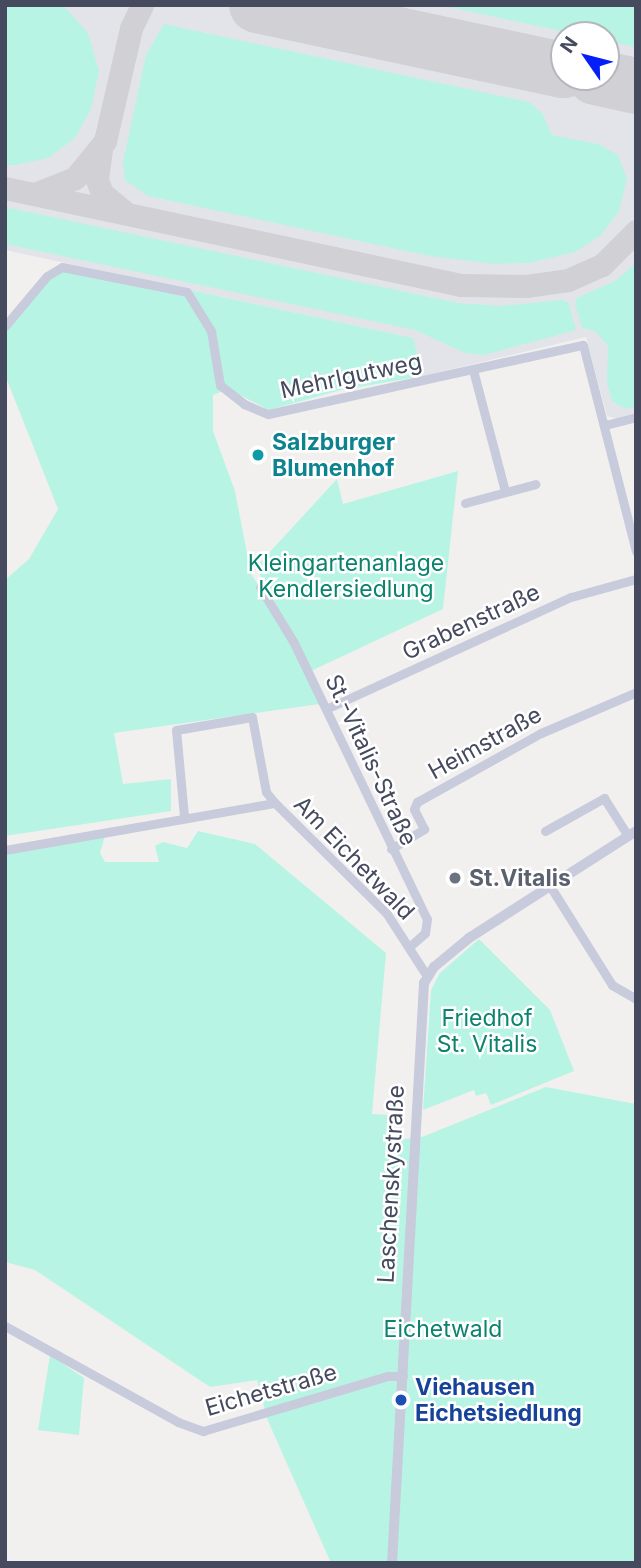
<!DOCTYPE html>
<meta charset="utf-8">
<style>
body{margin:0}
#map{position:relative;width:641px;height:1568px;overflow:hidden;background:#f2f0ef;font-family:Inter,sans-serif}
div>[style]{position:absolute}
.airport>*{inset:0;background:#e3e4ea}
.green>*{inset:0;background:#b8f4e3}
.taxiway>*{height:23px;margin:-11.5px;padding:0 11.5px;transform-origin:11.5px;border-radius:11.5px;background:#d1d0d4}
.runway>*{height:56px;margin:-28px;padding:0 28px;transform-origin:28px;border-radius:28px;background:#d1d0d4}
.minor>*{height:9px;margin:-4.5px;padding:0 4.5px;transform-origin:4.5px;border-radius:4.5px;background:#c7cbdb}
.tertiary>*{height:10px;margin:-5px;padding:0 5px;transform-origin:5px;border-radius:5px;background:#c7cbdb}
.dots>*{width:19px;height:19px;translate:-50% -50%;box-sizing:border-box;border:4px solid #fff;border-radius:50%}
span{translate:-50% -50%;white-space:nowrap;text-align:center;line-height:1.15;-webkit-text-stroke:5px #fff;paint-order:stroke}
.street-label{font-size:23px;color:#454a5f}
.culture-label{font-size:23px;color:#0d838f;font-weight:700}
.left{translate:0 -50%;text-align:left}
.park-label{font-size:23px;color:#0c836f}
.worship-label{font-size:23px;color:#5b616d;font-weight:700}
.transit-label{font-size:23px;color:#164399;font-weight:700}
.frame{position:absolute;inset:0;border:7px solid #454a5f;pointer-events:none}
.north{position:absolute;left:550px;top:21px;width:70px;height:70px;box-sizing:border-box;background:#fff;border:2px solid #b5b7bf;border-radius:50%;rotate:305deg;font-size:19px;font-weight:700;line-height:28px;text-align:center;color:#454a5f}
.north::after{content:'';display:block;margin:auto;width:24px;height:32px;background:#041ff7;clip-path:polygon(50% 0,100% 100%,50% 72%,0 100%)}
</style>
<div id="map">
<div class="airport">
<div style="clip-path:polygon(evenodd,5px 5px,636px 5px,636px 415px,623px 420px,607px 416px,586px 337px,423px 376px,412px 338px,5px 250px,5px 5px,564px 35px,606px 35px,606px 77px,564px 77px,564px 35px)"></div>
</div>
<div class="green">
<div style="clip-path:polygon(5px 5px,63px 5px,88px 33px,99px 71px,91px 109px,75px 138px,48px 158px,16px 165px,5px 165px)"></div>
<div style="clip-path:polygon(439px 5px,636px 5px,636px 47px,606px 41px,606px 35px,580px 35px)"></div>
<div style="clip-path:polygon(164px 24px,529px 102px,542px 113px,552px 135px,598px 144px,618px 155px,627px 179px,619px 211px,601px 235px,575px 252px,529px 263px,494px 264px,430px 256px,148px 196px,125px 180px,123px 162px,146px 55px)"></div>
<div style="clip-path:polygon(5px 207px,458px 303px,501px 306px,563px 300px,569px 303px,576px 330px,484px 355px,465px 353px,415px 330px,5px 244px)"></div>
<div style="clip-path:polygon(636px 263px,636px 406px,625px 409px,612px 401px,607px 383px,608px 346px,595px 331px,582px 328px,575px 304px,577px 298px,615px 281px)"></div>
<div style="clip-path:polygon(62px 269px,190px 290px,413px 338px,423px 376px,341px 390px,269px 410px,228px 389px,213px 395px,213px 431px,235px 491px,251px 574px,278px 615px,320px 704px,114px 733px,123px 784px,171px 779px,171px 811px,5px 836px,5px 580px,29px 559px,58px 509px,5px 375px,5px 328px,45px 281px)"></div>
<div style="clip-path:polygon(458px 471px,443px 609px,311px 671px,256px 567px,337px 479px,343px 504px)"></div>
<div style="clip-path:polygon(198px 831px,255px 844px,386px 953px,372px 1114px,390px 1115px,388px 1141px,422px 1137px,546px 1087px,636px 1104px,636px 1563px,331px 1563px,268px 1421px,257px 1380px,210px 1387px,35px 1270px,5px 1262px,5px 855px,105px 836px,100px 853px,105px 862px,159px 862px,155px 846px,163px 842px,187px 848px)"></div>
<div style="clip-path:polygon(479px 939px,550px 1010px,574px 1071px,491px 1105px,486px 1093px,476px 1096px,474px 1090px,423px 1110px,431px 990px,440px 973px)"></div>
<div style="clip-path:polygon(50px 1355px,84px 1378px,79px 1435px,38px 1430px)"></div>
</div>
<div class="taxiway">
<div style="left:627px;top:84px;width:11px;rotate:38deg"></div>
<div style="left:101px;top:150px;width:30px;rotate:98deg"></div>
<div style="left:97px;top:180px;width:14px;rotate:69deg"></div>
<div style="left:102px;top:193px;width:30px;rotate:40deg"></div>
<div style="left:5px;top:188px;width:466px;rotate:12deg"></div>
<div style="left:461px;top:285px;width:65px;rotate:0.9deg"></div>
<div style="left:526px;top:286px;width:42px;rotate:-8.1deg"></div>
<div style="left:568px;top:280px;width:37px;rotate:-24deg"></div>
<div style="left:602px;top:265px;width:48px;rotate:-45deg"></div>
<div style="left:37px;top:193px;width:41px;rotate:-21.5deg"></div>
<div style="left:75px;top:178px;width:48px;rotate:-51deg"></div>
<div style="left:105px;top:141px;width:116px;rotate:-77deg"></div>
<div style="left:131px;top:28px;width:25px;rotate:-64deg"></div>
</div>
<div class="runway">
<div style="left:257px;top:5px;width:314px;rotate:12deg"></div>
<div style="left:595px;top:77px;width:42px;rotate:12.4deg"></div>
</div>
<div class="minor">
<div style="left:5px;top:326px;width:65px;rotate:-50deg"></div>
<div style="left:47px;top:276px;width:17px;rotate:-31deg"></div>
<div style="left:62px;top:267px;width:127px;rotate:11.3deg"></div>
<div style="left:187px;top:292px;width:46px;rotate:58.4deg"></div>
<div style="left:211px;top:331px;width:55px;rotate:80.5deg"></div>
<div style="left:220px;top:385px;width:31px;rotate:38deg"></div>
<div style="left:244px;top:404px;width:26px;rotate:23deg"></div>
<div style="left:268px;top:414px;width:322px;rotate:-12.4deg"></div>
<div style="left:583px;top:345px;width:213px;rotate:75.6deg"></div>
<div style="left:473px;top:370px;width:125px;rotate:75.2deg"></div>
<div style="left:605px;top:425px;width:32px;rotate:-14deg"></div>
<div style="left:465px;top:503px;width:73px;rotate:-15deg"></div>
<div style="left:260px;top:587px;width:66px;rotate:58.7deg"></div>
<div style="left:294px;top:643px;width:306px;rotate:64.3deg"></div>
<div style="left:427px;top:919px;width:14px;rotate:98deg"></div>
<div style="left:425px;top:933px;width:21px;rotate:139deg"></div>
<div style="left:326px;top:709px;width:269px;rotate:-24.6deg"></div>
<div style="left:571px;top:597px;width:67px;rotate:-15.5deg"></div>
<div style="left:184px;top:816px;width:86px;rotate:-95.3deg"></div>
<div style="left:176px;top:730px;width:77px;rotate:-9.7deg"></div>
<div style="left:252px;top:717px;width:76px;rotate:79.4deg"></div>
<div style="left:266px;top:792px;width:14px;rotate:51deg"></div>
<div style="left:545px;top:831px;width:68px;rotate:-29.2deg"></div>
<div style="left:604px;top:798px;width:45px;rotate:57.7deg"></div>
<div style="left:391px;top:849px;width:39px;rotate:-31deg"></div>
<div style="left:424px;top:829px;width:22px;rotate:-117deg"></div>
<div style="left:414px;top:809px;width:8px;rotate:-67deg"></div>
<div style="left:417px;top:802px;width:142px;rotate:-29.1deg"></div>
<div style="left:541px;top:733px;width:103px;rotate:-23.3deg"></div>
<div style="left:5px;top:850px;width:274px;rotate:-9.9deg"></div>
<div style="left:275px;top:803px;width:158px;rotate:44.7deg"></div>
<div style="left:387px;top:914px;width:74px;rotate:57.2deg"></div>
<div style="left:550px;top:886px;width:117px;rotate:57.9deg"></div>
<div style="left:612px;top:985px;width:28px;rotate:30deg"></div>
<div style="left:5px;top:1326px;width:198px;rotate:29deg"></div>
<div style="left:178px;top:1422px;width:27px;rotate:20deg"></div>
<div style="left:203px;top:1431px;width:193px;rotate:-16.6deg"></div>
<div style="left:388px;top:1376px;width:15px"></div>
</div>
<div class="tertiary">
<div style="left:392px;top:1563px;width:581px;rotate:-86.84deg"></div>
<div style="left:424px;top:983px;width:19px;rotate:-58deg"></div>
<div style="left:434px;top:967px;width:45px;rotate:-39.6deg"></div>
<div style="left:469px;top:938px;width:198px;rotate:-32.6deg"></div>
</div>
<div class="dots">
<div style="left:258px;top:455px;background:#0f9aa8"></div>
<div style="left:455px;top:878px;background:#6b7280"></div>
<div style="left:401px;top:1400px;background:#1a4fb4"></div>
</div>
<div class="street-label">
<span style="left:351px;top:376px;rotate:-12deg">Mehrlgutweg</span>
<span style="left:471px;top:622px;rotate:-25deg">Grabenstraße</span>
<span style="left:485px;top:743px;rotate:-29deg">Heimstraße</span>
<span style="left:371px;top:760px;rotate:65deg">St.-Vitalis-Straße</span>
<span style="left:354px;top:858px;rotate:46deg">Am Eichetwald</span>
<span style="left:391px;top:1184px;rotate:-87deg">Laschenskystraße</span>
<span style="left:271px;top:1390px;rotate:-16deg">Eichetstraße</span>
</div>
<div class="culture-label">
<span class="left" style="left:272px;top:455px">Salzburger<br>Blumenhof</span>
</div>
<div class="park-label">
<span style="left:346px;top:576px">Kleingartenanlage<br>Kendlersiedlung</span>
<span style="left:487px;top:1031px">Friedhof<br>St. Vitalis</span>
<span style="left:443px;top:1329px">Eichetwald</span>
</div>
<div class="worship-label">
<span class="left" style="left:469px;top:878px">St.Vitalis</span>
</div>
<div class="transit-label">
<span class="left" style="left:415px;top:1400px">Viehausen<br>Eichetsiedlung</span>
</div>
<div class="frame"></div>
<div class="north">N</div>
</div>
